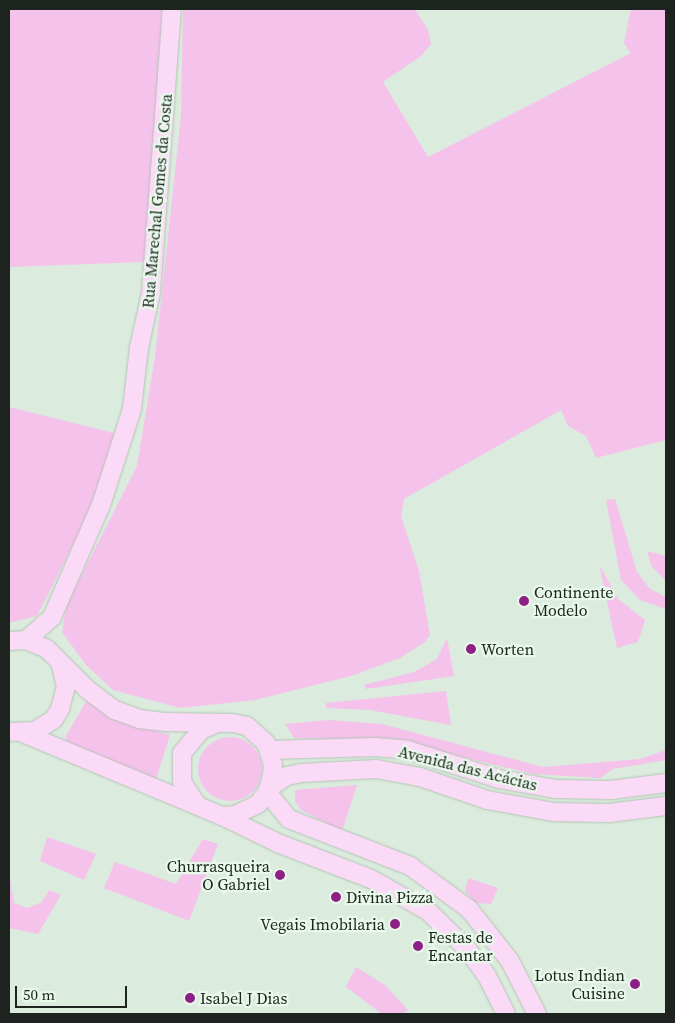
<!DOCTYPE html>
<meta charset="utf-8">
<style>
body{margin:0}
#map{position:relative;width:675px;height:1023px;overflow:hidden;background:#dbebdd;font-family:"Source Serif 4",serif}
div>[style]{position:absolute}
.green>*{inset:0;background:#f5c2ec}
.round{border-radius:50%}
.roads{filter:drop-shadow(0 0 1px #b3c3b5) drop-shadow(0 0 1px #b3c3b5)}
.secondary>*{height:18px;margin:-9px;padding:0 9px;transform-origin:9px;border-radius:9px;background:#fadaf6}
.dots>*{width:14px;height:14px;translate:-50% -50%;box-sizing:border-box;border:2px solid #e8f9eb;border-radius:50%}
span{translate:-50% -50%;white-space:nowrap;text-align:center;line-height:1.15;-webkit-text-stroke:4.5px #e8f9eb;paint-order:stroke}
.street-label{font-size:16px;color:#1d231e}
.poi-label{font-size:16px;color:#1d231e}
.left{translate:0 -50%;text-align:left}
.right{translate:-100% -50%;text-align:right}
.frame{position:absolute;inset:0;border:10px solid #1d231e;pointer-events:none}
.scale{position:absolute;left:15px;top:986px;width:112px;height:22px;box-sizing:border-box;border:2px solid #1d231e;border-top:0;padding-left:6px;font-size:15px;line-height:18px;white-space:nowrap;color:#1d231e;-webkit-text-stroke:4px #e8f9eb;paint-order:stroke}
</style>
<div id="map">
<div class="green">
<div style="clip-path:polygon(9px 9px,162px 9px,157px 135px,144px 262px,9px 267px)"></div>
<div style="clip-path:polygon(183px 9px,415px 9px,428px 30px,431px 44px,421px 56px,383px 82px,428px 157px,631px 53px,624px 43px,631px 9px,666px 9px,666px 440px,596px 458px,586px 436px,568px 426px,561px 410px,404px 499px,401px 516px,419px 571px,430px 635px,425px 642px,400px 658px,351px 676px,255px 700px,180px 708px,113px 690px,86px 665px,62px 632px,66px 608px,78px 582px,137px 466px,155px 357px,181px 116px)"></div>
<div style="clip-path:polygon(9px 407px,118px 434px,107px 471px,84px 523px,37px 616px,9px 623px)"></div>
<div style="clip-path:polygon(615px 499px,637px 572px,650px 589px,666px 597px,666px 609px,640px 600px,621px 580px,606px 500px)"></div>
<div style="clip-path:polygon(647px 551px,666px 556px,666px 581px,652px 567px)"></div>
<div style="clip-path:polygon(599px 564px,618px 599px,645px 620px,638px 642px,617px 648px)"></div>
<div style="clip-path:polygon(447px 638px,454px 676px,366px 689px,364px 685px,414px 672px,437px 659px)"></div>
<div style="clip-path:polygon(446px 691px,451px 725px,370px 710px,326px 708px,326px 703px)"></div>
<div style="clip-path:polygon(87px 700px,138px 726px,170px 735px,155px 782px,67px 746px,66px 736px)"></div>
<div style="clip-path:polygon(329px 720px,382px 724px,543px 767px,640px 759px,666px 750px,666px 760px,613px 769px,600px 778px,533px 774px,395px 741px,294px 738px,285px 724px)"></div>
<div class="round" style="left:198px;top:737px;width:64px;height:64px"></div>
<div style="clip-path:polygon(357px 785px,342px 831px,301px 810px,295px 801px,295px 790px)"></div>
<div style="clip-path:polygon(47px 837px,96px 854px,84px 880px,40px 861px)"></div>
<div style="clip-path:polygon(203px 839px,218px 844px,189px 921px,104px 888px,115px 862px,176px 884px)"></div>
<div style="clip-path:polygon(9px 872px,14px 903px,27px 908px,42px 902px,49px 890px,61px 895px,38px 934px,9px 928px)"></div>
<div style="clip-path:polygon(468px 878px,498px 888px,491px 904px,476px 903px,465px 891px)"></div>
<div style="clip-path:polygon(356px 967px,385px 985px,408px 1010px,404px 1014px,382px 1014px,346px 987px)"></div>
</div>
<div class="roads">
<div class="secondary">
<div style="left:26px;top:640px;width:35px;rotate:-41deg"></div>
<div style="left:52px;top:617px;width:122px;rotate:-66.4deg"></div>
<div style="left:101px;top:505px;width:101px;rotate:-72.1deg"></div>
<div style="left:132px;top:409px;width:61px;rotate:-83.5deg"></div>
<div style="left:139px;top:348px;width:56px;rotate:-77.7deg"></div>
<div style="left:151px;top:293px;width:285px;rotate:-85.8deg"></div>
<div style="left:9px;top:641px;width:17px;rotate:-3deg"></div>
<div style="left:26px;top:640px;width:23px;rotate:23deg"></div>
<div style="left:47px;top:649px;width:58px;rotate:45deg"></div>
<div style="left:88px;top:690px;width:34px;rotate:37deg"></div>
<div style="left:115px;top:710px;width:27px;rotate:20deg"></div>
<div style="left:140px;top:719px;width:24px;rotate:7deg"></div>
<div style="left:164px;top:722px;width:68px;rotate:0.8deg"></div>
<div style="left:232px;top:723px;width:15px;rotate:11deg"></div>
<div style="left:247px;top:726px;width:25px;rotate:42deg"></div>
<div style="left:266px;top:743px;width:22px;rotate:72deg"></div>
<div style="left:273px;top:764px;width:12px;rotate:95deg"></div>
<div style="left:272px;top:776px;width:17px;rotate:107deg"></div>
<div style="left:267px;top:792px;width:15px;rotate:127deg"></div>
<div style="left:258px;top:804px;width:25px;rotate:154deg"></div>
<div style="left:235px;top:815px;width:13px;rotate:176deg"></div>
<div style="left:222px;top:816px;width:216px;rotate:-157.4deg"></div>
<div style="left:9px;top:732px;width:26px;rotate:-2deg"></div>
<div style="left:35px;top:731px;width:22px;rotate:-32deg"></div>
<div style="left:54px;top:719px;width:12px;rotate:-59deg"></div>
<div style="left:60px;top:709px;width:23px;rotate:-75deg"></div>
<div style="left:66px;top:687px;width:23px;rotate:-103deg"></div>
<div style="left:269px;top:750px;width:107px;rotate:-1.6deg"></div>
<div style="left:376px;top:747px;width:32px;rotate:5deg"></div>
<div style="left:408px;top:750px;width:96px;rotate:17.7deg"></div>
<div style="left:499px;top:779px;width:58px;rotate:10deg"></div>
<div style="left:556px;top:789px;width:55px;rotate:1deg"></div>
<div style="left:611px;top:790px;width:55px;rotate:-7.3deg"></div>
<div style="left:270px;top:787px;width:20px;rotate:-33deg"></div>
<div style="left:287px;top:776px;width:14px;rotate:-12deg"></div>
<div style="left:301px;top:773px;width:75px;rotate:-3.1deg"></div>
<div style="left:376px;top:769px;width:45px;rotate:10.3deg"></div>
<div style="left:420px;top:777px;width:71px;rotate:18.9deg"></div>
<div style="left:487px;top:800px;width:67px;rotate:10.3deg"></div>
<div style="left:553px;top:812px;width:56px;rotate:1deg"></div>
<div style="left:609px;top:813px;width:57px;rotate:-7deg"></div>
<div style="left:267px;top:792px;width:35px;rotate:51deg"></div>
<div style="left:289px;top:819px;width:130px;rotate:21.2deg"></div>
<div style="left:410px;top:866px;width:73px;rotate:36.1deg"></div>
<div style="left:469px;top:909px;width:66px;rotate:51.7deg"></div>
<div style="left:510px;top:961px;width:59px;rotate:63deg"></div>
<div style="left:197px;top:805px;width:27px;rotate:-123deg"></div>
<div style="left:182px;top:782px;width:29px;rotate:-90deg"></div>
<div style="left:182px;top:753px;width:30px;rotate:-50deg"></div>
<div style="left:201px;top:730px;width:15px;rotate:-23deg"></div>
<div style="left:222px;top:816px;width:64px;rotate:25.8deg"></div>
<div style="left:280px;top:844px;width:97px;rotate:21deg"></div>
<div style="left:371px;top:879px;width:65px;rotate:29.3deg"></div>
<div style="left:428px;top:911px;width:56px;rotate:44.3deg"></div>
<div style="left:468px;top:950px;width:32px;rotate:54deg"></div>
<div style="left:487px;top:976px;width:42px;rotate:63.4deg"></div>
</div>
</div>
<div class="dots">
<div style="left:524px;top:601px;background:#8d2084"></div>
<div style="left:471px;top:649px;background:#8d2084"></div>
<div style="left:280px;top:875px;background:#8d2084"></div>
<div style="left:336px;top:897px;background:#8d2084"></div>
<div style="left:395px;top:924px;background:#8d2084"></div>
<div style="left:418px;top:946px;background:#8d2084"></div>
<div style="left:635px;top:984px;background:#8d2084"></div>
<div style="left:190px;top:998px;background:#8d2084"></div>
</div>
<div class="street-label">
<span style="left:157px;top:201px;rotate:-85deg">Rua Marechal Gomes da Costa</span>
<span style="left:468px;top:768px;rotate:14deg">Avenida das Acácias</span>
</div>
<div class="poi-label">
<span class="left" style="left:534px;top:601px">Continente<br>Modelo</span>
<span class="left" style="left:481px;top:649px">Worten</span>
<span class="right" style="left:270px;top:875px">Churrasqueira<br>O Gabriel</span>
<span class="left" style="left:346px;top:897px">Divina Pizza</span>
<span class="right" style="left:385px;top:924px">Vegais Imobilaria</span>
<span class="left" style="left:428px;top:946px">Festas de<br>Encantar</span>
<span class="right" style="left:625px;top:984px">Lotus Indian<br>Cuisine</span>
<span class="left" style="left:200px;top:998px">Isabel J Dias</span>
</div>
<div class="frame"></div>
<div class="scale">50 m</div>
</div>
